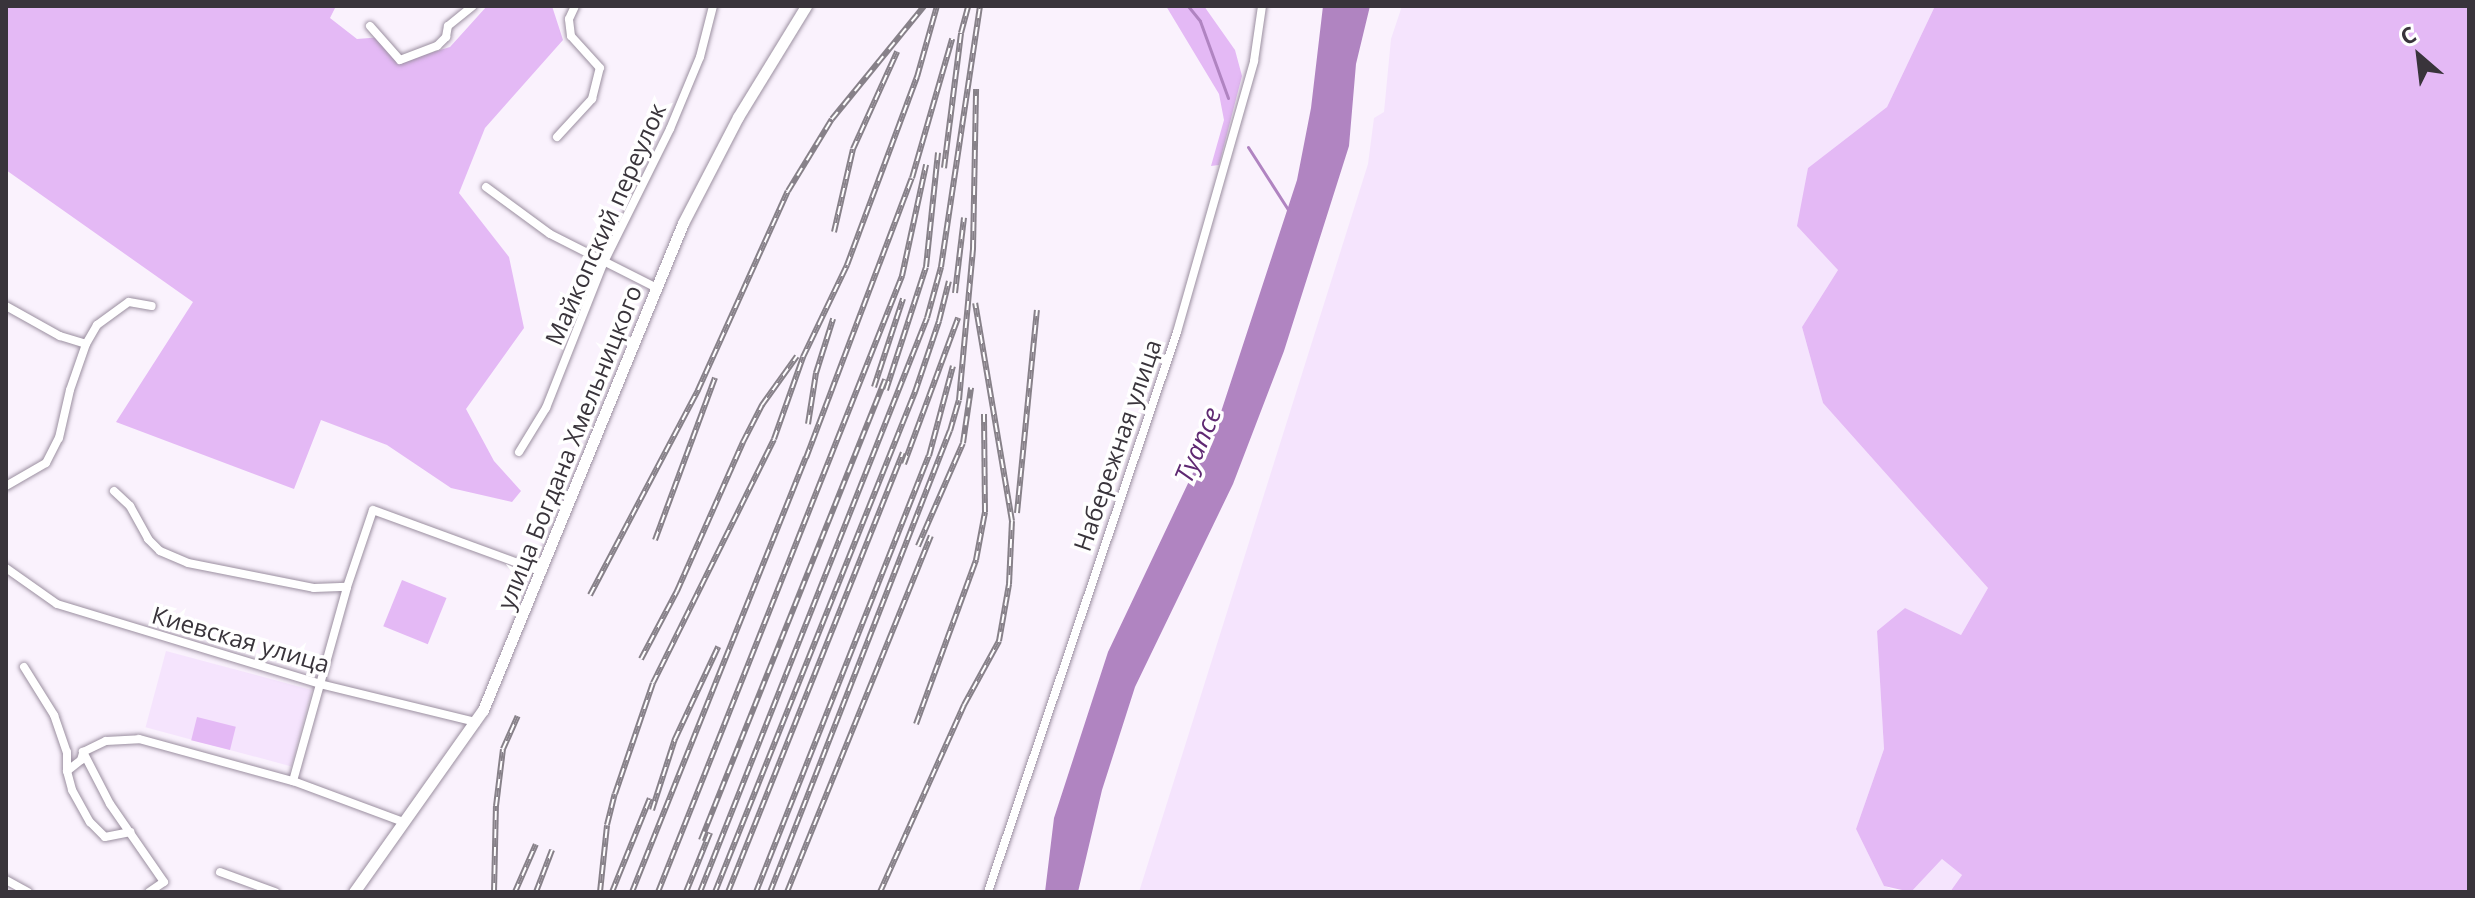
<!DOCTYPE html>
<meta charset="utf-8">
<style>
body{margin:0}
#map{position:relative;width:2475px;height:898px;overflow:hidden;background:#faf2fd;font-family:"Open Sans",sans-serif}
div>[style]{position:absolute}
.built>*{inset:0;background:#f5e4fd;transform-origin:0 0}
.green>*{inset:0;background:#e4b9f5;transform-origin:0 0}
.water>*{inset:0;background:#b084c1}
.stream>*{height:3px;margin:-1.5px;padding:0 1.5px;transform-origin:1.5px;border-radius:1.5px;background:#b084c1}
.roads{filter:drop-shadow(0 0 2px #9b8fa0) drop-shadow(0 0 2px #9b8fa0)}
.minor>*{height:8px;margin:-4px;padding:0 4px;transform-origin:4px;border-radius:4px;background:#fff}
.major>*{height:11px;margin:-5.5px;padding:0 5.5px;transform-origin:5.5px;border-radius:5.5px;background:#fff}
.rail>*{height:6px;margin-top:-3px;transform-origin:0;background:repeating-linear-gradient(90deg,#fff 0 9px,#878189 0 18px);box-sizing:border-box;border-block:2px solid #878189}
span{translate:-50% -50%;white-space:nowrap;text-align:center;line-height:1.15;-webkit-text-stroke:7px #fff;paint-order:stroke}
.street-label{font-size:24px;color:#39343b}
.water-label{font-size:26px;color:#5f2972;font-style:italic}
.frame{position:absolute;inset:0;border:8px solid #39343b;pointer-events:none}
.north{position:absolute;left:2379px;top:16px;width:80px;height:80px;-webkit-text-stroke:6px #fff;paint-order:stroke;rotate:332deg;font-size:22px;font-weight:700;line-height:32px;text-align:center;color:#39343b}
.north::after{content:'';display:block;margin:auto;width:28px;height:36px;background:#39343b;clip-path:polygon(50% 0,100% 100%,50% 72%,0 100%)}
</style>
<div id="map">
<div class="built">
<div style="clip-path:polygon(1402px 6px,1935px 6px,1887px 107px,1808px 168px,1838px 270px,1802px 327px,1823px 403px,1988px 588px,1961px 635px,1905px 608px,1877px 631px,1884px 749px,1856px 829px,1884px 886px,1900px 892px,1139px 892px,1368px 164px,1374px 118px,1384px 112px,1391px 39px)"></div>
<div style="left:166px;top:651px;width:151px;height:79px;rotate:15deg"></div>
<div style="clip-path:polygon(1942px 859px,1962px 875px,1950px 892px,1911px 892px)"></div>
</div>
<div class="green">
<div style="clip-path:polygon(6px 6px,336px 6px,330px 18px,357px 39px,382px 37px,404px 61px,450px 47px,487px 6px,552px 6px,563px 40px,485px 128px,459px 193px,509px 257px,524px 328px,466px 409px,494px 461px,521px 491px,512px 502px,451px 488px,387px 445px,321px 420px,294px 489px,116px 422px,193px 302px,6px 170px)"></div>
<div style="clip-path:polygon(1166px 6px,1204px 6px,1235px 50px,1242px 76px,1219px 165px,1211px 166px,1224px 120px,1219px 94px)"></div>
<div style="clip-path:polygon(1935px 6px,2469px 6px,2469px 892px,1950px 892px,1962px 875px,1942px 859px,1911px 892px,1884px 886px,1856px 829px,1884px 749px,1877px 631px,1905px 608px,1961px 635px,1988px 588px,1823px 403px,1802px 327px,1838px 270px,1797px 226px,1808px 168px,1887px 107px)"></div>
<div style="left:402px;top:580px;width:48px;height:50px;rotate:22deg"></div>
<div style="left:197px;top:717px;width:40px;height:24px;rotate:14deg"></div>
</div>
<div class="water">
<div style="clip-path:polygon(1323px 6px,1370px 6px,1356px 64px,1349px 146px,1284px 351px,1233px 484px,1135px 687px,1102px 790px,1078px 892px,1045px 892px,1054px 818px,1108px 652px,1219px 418px,1297px 180px,1311px 108px)"></div>
</div>
<div class="stream">
<div style="left:1188px;top:6px;width:19px;rotate:51deg"></div>
<div style="left:1200px;top:21px;width:82px;rotate:70deg"></div>
<div style="left:1248px;top:147px;width:76px;rotate:57.4deg"></div>
</div>
<div class="roads">
<div class="minor">
<div style="left:370px;top:26px;width:45px;rotate:48.6deg"></div>
<div style="left:400px;top:60px;width:40px;rotate:-21deg"></div>
<div style="left:437px;top:46px;width:13px;rotate:-45deg"></div>
<div style="left:446px;top:37px;width:11px;rotate:-80deg"></div>
<div style="left:448px;top:26px;width:32px;rotate:-39deg"></div>
<div style="left:557px;top:137px;width:52px;rotate:-47.4deg"></div>
<div style="left:592px;top:99px;width:32px;rotate:-76deg"></div>
<div style="left:600px;top:68px;width:43px;rotate:-132.2deg"></div>
<div style="left:571px;top:36px;width:17px;rotate:-97deg"></div>
<div style="left:569px;top:19px;width:14px;rotate:-65deg"></div>
<div style="left:486px;top:187px;width:79px;rotate:36.3deg"></div>
<div style="left:550px;top:234px;width:120px;rotate:26.8deg"></div>
<div style="left:6px;top:306px;width:62px;rotate:29.1deg"></div>
<div style="left:60px;top:336px;width:27px;rotate:17deg"></div>
<div style="left:519px;top:452px;width:52px;rotate:-58.5deg"></div>
<div style="left:546px;top:408px;width:155px;rotate:-68.4deg"></div>
<div style="left:603px;top:264px;width:151px;rotate:-63.6deg"></div>
<div style="left:670px;top:129px;width:78px;rotate:-67.4deg"></div>
<div style="left:700px;top:57px;width:53px;rotate:-75.7deg"></div>
<div style="left:6px;top:486px;width:46px;rotate:-29.9deg"></div>
<div style="left:46px;top:463px;width:28px;rotate:-63deg"></div>
<div style="left:59px;top:438px;width:49px;rotate:-77.1deg"></div>
<div style="left:70px;top:390px;width:49px;rotate:-70.8deg"></div>
<div style="left:86px;top:344px;width:22px;rotate:-60deg"></div>
<div style="left:97px;top:325px;width:39px;rotate:-36deg"></div>
<div style="left:129px;top:302px;width:23px;rotate:10deg"></div>
<div style="left:114px;top:491px;width:22px;rotate:43deg"></div>
<div style="left:130px;top:506px;width:38px;rotate:61deg"></div>
<div style="left:148px;top:539px;width:17px;rotate:45deg"></div>
<div style="left:160px;top:551px;width:30px;rotate:23deg"></div>
<div style="left:188px;top:563px;width:128px;rotate:11.2deg"></div>
<div style="left:314px;top:588px;width:33px;rotate:-2deg"></div>
<div style="left:6px;top:568px;width:62px;rotate:35.2deg"></div>
<div style="left:57px;top:604px;width:275px;rotate:16.9deg"></div>
<div style="left:320px;top:684px;width:161px;rotate:13.7deg"></div>
<div style="left:24px;top:667px;width:57px;rotate:58deg"></div>
<div style="left:54px;top:715px;width:39px;rotate:71deg"></div>
<div style="left:67px;top:752px;width:19px;rotate:90deg"></div>
<div style="left:67px;top:771px;width:18px;rotate:-38deg"></div>
<div style="left:81px;top:760px;width:7px;rotate:-74deg"></div>
<div style="left:67px;top:771px;width:20px;rotate:75deg"></div>
<div style="left:72px;top:790px;width:37px;rotate:61deg"></div>
<div style="left:90px;top:822px;width:21px;rotate:45deg"></div>
<div style="left:105px;top:837px;width:26px;rotate:-11deg"></div>
<div style="left:293px;top:781px;width:201px;rotate:-74.4deg"></div>
<div style="left:347px;top:587px;width:81px;rotate:-71.3deg"></div>
<div style="left:373px;top:510px;width:180px;rotate:20.1deg"></div>
<div style="left:220px;top:872px;width:59px;rotate:20deg"></div>
<div style="left:6px;top:880px;width:25px;rotate:29deg"></div>
<div style="left:149px;top:892px;width:18px;rotate:-34deg"></div>
<div style="left:164px;top:882px;width:95px;rotate:-124.7deg"></div>
<div style="left:110px;top:804px;width:59px;rotate:-117.4deg"></div>
<div style="left:83px;top:752px;width:25px;rotate:-26deg"></div>
<div style="left:106px;top:741px;width:33px;rotate:-3deg"></div>
<div style="left:139px;top:739px;width:160px;rotate:15.3deg"></div>
<div style="left:293px;top:781px;width:117px;rotate:20.4deg"></div>
<div style="left:988px;top:892px;width:591px;rotate:-71.35deg"></div>
<div style="left:1177px;top:332px;width:282px;rotate:-74.1deg"></div>
<div style="left:1254px;top:61px;width:56px;rotate:-81.7deg"></div>
</div>
<div class="major">
<div style="left:354px;top:892px;width:223px;rotate:-54.7deg"></div>
<div style="left:483px;top:710px;width:526px;rotate:-67.67deg"></div>
<div style="left:683px;top:223px;width:119px;rotate:-62.6deg"></div>
<div style="left:738px;top:117px;width:130px;rotate:-58.5deg"></div>
</div>
</div>
<div class="rail">
<div style="left:944px;top:168px;width:136px;rotate:-82.8deg"></div>
<div style="left:961px;top:33px;width:28px;rotate:-75deg"></div>
<div style="left:834px;top:232px;width:85px;rotate:-77.1deg"></div>
<div style="left:853px;top:149px;width:107px;rotate:-65.6deg"></div>
<div style="left:955px;top:293px;width:76px;rotate:-83.2deg"></div>
<div style="left:874px;top:387px;width:93px;rotate:-71.8deg"></div>
<div style="left:886px;top:390px;width:129px;rotate:-72deg"></div>
<div style="left:926px;top:267px;width:115px;rotate:-84deg"></div>
<div style="left:808px;top:424px;width:52px;rotate:-81.1deg"></div>
<div style="left:816px;top:373px;width:57px;rotate:-72.5deg"></div>
<div style="left:904px;top:464px;width:156px;rotate:-69.7deg"></div>
<div style="left:1017px;top:513px;width:204px;rotate:-84.4deg"></div>
<div style="left:655px;top:540px;width:173px;rotate:-69.7deg"></div>
<div style="left:918px;top:546px;width:112px;rotate:-66.4deg"></div>
<div style="left:963px;top:443px;width:56px;rotate:-81.7deg"></div>
<div style="left:590px;top:595px;width:232px;rotate:-62.2deg"></div>
<div style="left:698px;top:390px;width:218px;rotate:-65.7deg"></div>
<div style="left:788px;top:191px;width:84px;rotate:-58.6deg"></div>
<div style="left:832px;top:119px;width:146px;rotate:-50.8deg"></div>
<div style="left:641px;top:659px;width:77px;rotate:-62.1deg"></div>
<div style="left:677px;top:591px;width:163px;rotate:-66.1deg"></div>
<div style="left:743px;top:442px;width:42px;rotate:-62.8deg"></div>
<div style="left:762px;top:405px;width:60px;rotate:-54.5deg"></div>
<div style="left:916px;top:724px;width:175px;rotate:-69.9deg"></div>
<div style="left:976px;top:560px;width:49px;rotate:-79.4deg"></div>
<div style="left:985px;top:512px;width:98px;rotate:-90.6deg"></div>
<div style="left:652px;top:810px;width:75px;rotate:-72.1deg"></div>
<div style="left:675px;top:739px;width:102px;rotate:-64.9deg"></div>
<div style="left:701px;top:840px;width:496px;rotate:-68.2deg"></div>
<div style="left:494px;top:892px;width:86px;rotate:-88.7deg"></div>
<div style="left:496px;top:806px;width:57px;rotate:-83deg"></div>
<div style="left:503px;top:749px;width:36px;rotate:-66deg"></div>
<div style="left:515px;top:892px;width:52px;rotate:-66.4deg"></div>
<div style="left:536px;top:892px;width:45px;rotate:-69.1deg"></div>
<div style="left:600px;top:892px;width:67px;rotate:-84deg"></div>
<div style="left:607px;top:825px;width:32px;rotate:-76deg"></div>
<div style="left:615px;top:794px;width:117px;rotate:-71.1deg"></div>
<div style="left:653px;top:683px;width:272px;rotate:-63.6deg"></div>
<div style="left:774px;top:439px;width:87px;rotate:-70.5deg"></div>
<div style="left:803px;top:357px;width:102px;rotate:-64.4deg"></div>
<div style="left:847px;top:265px;width:201px;rotate:-69.6deg"></div>
<div style="left:917px;top:77px;width:74px;rotate:-74.3deg"></div>
<div style="left:612px;top:892px;width:101px;rotate:-68deg"></div>
<div style="left:632px;top:892px;width:468px;rotate:-68.2deg"></div>
<div style="left:806px;top:458px;width:299px;rotate:-69.3deg"></div>
<div style="left:912px;top:178px;width:145px;rotate:-73.9deg"></div>
<div style="left:658px;top:892px;width:663px;rotate:-68.39deg"></div>
<div style="left:902px;top:276px;width:114px;rotate:-77.8deg"></div>
<div style="left:686px;top:892px;width:64px;rotate:-67.9deg"></div>
<div style="left:700px;top:892px;width:617px;rotate:-68.42deg"></div>
<div style="left:927px;top:318px;width:53px;rotate:-74.6deg"></div>
<div style="left:941px;top:267px;width:264px;rotate:-81.5deg"></div>
<div style="left:715px;top:892px;width:539px;rotate:-68.2deg"></div>
<div style="left:915px;top:392px;width:75px;rotate:-71.3deg"></div>
<div style="left:939px;top:321px;width:41px;rotate:-76deg"></div>
<div style="left:728px;top:892px;width:473px;rotate:-68.3deg"></div>
<div style="left:756px;top:892px;width:469px;rotate:-68.4deg"></div>
<div style="left:929px;top:456px;width:93px;rotate:-75.1deg"></div>
<div style="left:770px;top:892px;width:495px;rotate:-68.7deg"></div>
<div style="left:950px;top:431px;width:32px;rotate:-74deg"></div>
<div style="left:959px;top:400px;width:152px;rotate:-84.7deg"></div>
<div style="left:973px;top:249px;width:160px;rotate:-88.9deg"></div>
<div style="left:787px;top:892px;width:384px;rotate:-68deg"></div>
<div style="left:880px;top:892px;width:205px;rotate:-65.8deg"></div>
<div style="left:964px;top:705px;width:73px;rotate:-61.3deg"></div>
<div style="left:999px;top:641px;width:58px;rotate:-80deg"></div>
<div style="left:1009px;top:584px;width:63px;rotate:-87.3deg"></div>
<div style="left:1012px;top:521px;width:221px;rotate:-99.6deg"></div>
</div>
<div class="street-label">
<span style="left:605px;top:224px;rotate:-66deg">Майкопский переулок</span>
<span style="left:1117px;top:445px;rotate:-71deg">Набережная улица</span>
<span style="left:569px;top:447px;rotate:-68deg">улица Богдана Хмельницкого</span>
<span style="left:241px;top:639px;rotate:16deg">Киевская улица</span>
</div>
<div class="water-label">
<span style="left:1198px;top:445px;rotate:-67deg">Туапсе</span>
</div>
<div class="frame"></div>
<div class="north">С</div>
</div>
